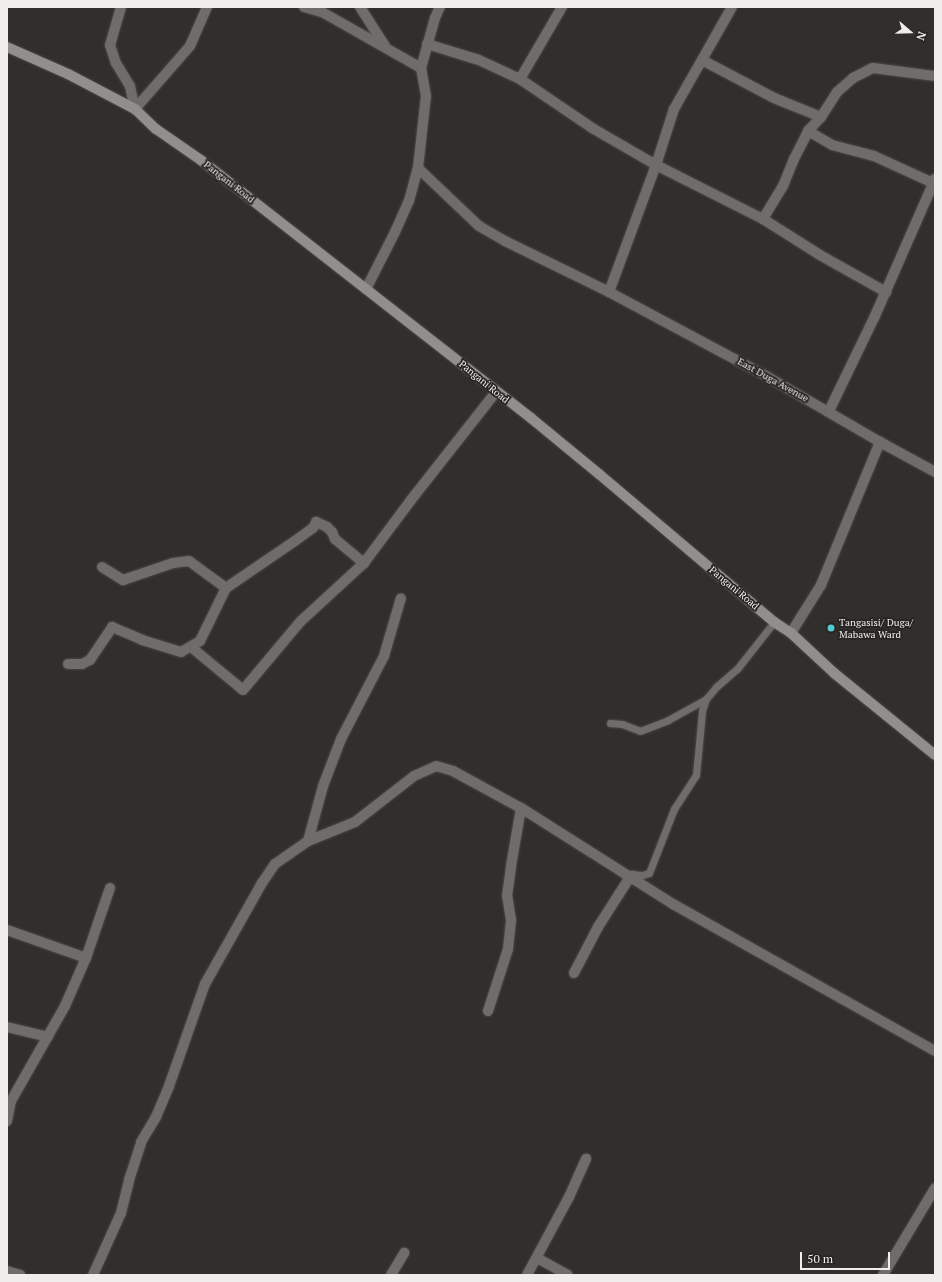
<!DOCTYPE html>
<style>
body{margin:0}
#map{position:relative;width:942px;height:1282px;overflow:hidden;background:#322e2c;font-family:"PT Serif",serif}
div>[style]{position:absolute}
.roads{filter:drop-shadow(0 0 1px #4d4947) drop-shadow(0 0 1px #4d4947)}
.lane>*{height:7px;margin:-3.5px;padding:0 3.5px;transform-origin:3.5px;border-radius:3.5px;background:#6f6c6c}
.street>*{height:10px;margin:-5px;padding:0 5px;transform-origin:5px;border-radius:5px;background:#6f6c6c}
.secondary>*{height:10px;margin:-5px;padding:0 5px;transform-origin:5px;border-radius:5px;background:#928e8e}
.dots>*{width:11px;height:11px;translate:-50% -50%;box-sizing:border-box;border:2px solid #282422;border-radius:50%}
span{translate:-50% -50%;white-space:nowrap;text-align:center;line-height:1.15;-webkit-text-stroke:3.5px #282422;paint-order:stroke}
.street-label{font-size:10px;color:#f0edec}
.poi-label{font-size:10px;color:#f0edec}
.left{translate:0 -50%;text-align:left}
.frame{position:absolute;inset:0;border:8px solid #f0edec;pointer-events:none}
.north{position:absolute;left:890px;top:12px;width:40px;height:40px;-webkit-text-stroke:3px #282422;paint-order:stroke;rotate:110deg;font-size:11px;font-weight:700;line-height:16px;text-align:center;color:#f0edec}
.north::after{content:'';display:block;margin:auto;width:14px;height:18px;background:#f0edec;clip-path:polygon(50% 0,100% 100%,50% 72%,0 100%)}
.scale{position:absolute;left:800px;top:1252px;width:90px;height:18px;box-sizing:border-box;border:2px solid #f0edec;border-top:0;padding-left:5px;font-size:12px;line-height:14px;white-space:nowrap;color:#f0edec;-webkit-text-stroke:3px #282422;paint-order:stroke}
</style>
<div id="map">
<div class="roads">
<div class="lane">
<div style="left:610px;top:723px;width:12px;rotate:5deg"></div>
<div style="left:622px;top:724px;width:19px;rotate:21deg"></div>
<div style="left:640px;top:731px;width:30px;rotate:-21deg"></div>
<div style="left:668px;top:720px;width:43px;rotate:-28.9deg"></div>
<div style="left:630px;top:877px;width:4px;rotate:-56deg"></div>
<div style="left:632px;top:874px;width:10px;rotate:6deg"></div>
<div style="left:642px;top:875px;width:7px;rotate:-16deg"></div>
<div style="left:649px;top:873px;width:69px;rotate:-68.7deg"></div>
<div style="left:674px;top:809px;width:40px;rotate:-57.1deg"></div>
<div style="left:696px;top:775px;width:64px;rotate:-84.6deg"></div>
<div style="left:702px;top:711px;width:13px;rotate:-72deg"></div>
<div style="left:706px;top:699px;width:16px;rotate:-50deg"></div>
<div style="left:716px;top:687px;width:28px;rotate:-41deg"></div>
<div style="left:737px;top:669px;width:60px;rotate:-51.8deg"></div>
</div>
<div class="street">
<div style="left:121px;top:7px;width:40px;rotate:106deg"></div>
<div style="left:110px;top:45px;width:19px;rotate:72deg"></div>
<div style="left:116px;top:63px;width:27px;rotate:59deg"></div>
<div style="left:130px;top:86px;width:24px;rotate:78deg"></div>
<div style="left:304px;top:7px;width:19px;rotate:16deg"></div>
<div style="left:322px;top:12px;width:114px;rotate:29.5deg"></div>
<div style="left:360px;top:7px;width:46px;rotate:57.3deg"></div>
<div style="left:427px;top:44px;width:54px;rotate:17.1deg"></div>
<div style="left:479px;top:60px;width:45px;rotate:24.9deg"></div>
<div style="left:520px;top:79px;width:87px;rotate:34.2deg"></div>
<div style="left:592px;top:128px;width:74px;rotate:30deg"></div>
<div style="left:656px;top:165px;width:120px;rotate:26.8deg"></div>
<div style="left:763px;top:219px;width:67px;rotate:32.3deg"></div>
<div style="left:820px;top:255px;width:76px;rotate:29.3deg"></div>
<div style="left:702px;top:60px;width:81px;rotate:27.8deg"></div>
<div style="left:774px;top:98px;width:51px;rotate:22deg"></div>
<div style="left:520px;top:79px;width:83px;rotate:-59.7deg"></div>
<div style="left:135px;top:109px;width:84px;rotate:-48.9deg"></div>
<div style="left:190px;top:46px;width:43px;rotate:-66.4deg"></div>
<div style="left:808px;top:131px;width:28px;rotate:30deg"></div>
<div style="left:832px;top:145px;width:43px;rotate:14.7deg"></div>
<div style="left:874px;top:156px;width:65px;rotate:24.6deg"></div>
<div style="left:418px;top:168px;width:84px;rotate:43.6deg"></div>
<div style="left:479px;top:226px;width:30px;rotate:30deg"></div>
<div style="left:505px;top:241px;width:116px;rotate:26.1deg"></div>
<div style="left:609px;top:292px;width:172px;rotate:28.1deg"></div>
<div style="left:761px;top:373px;width:138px;rotate:30.1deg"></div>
<div style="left:880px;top:442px;width:63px;rotate:28.6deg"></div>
<div style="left:763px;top:219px;width:39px;rotate:-59deg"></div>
<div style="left:783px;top:186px;width:29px;rotate:-68deg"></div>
<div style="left:794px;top:159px;width:31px;rotate:-63deg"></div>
<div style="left:808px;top:131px;width:19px;rotate:-47deg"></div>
<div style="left:821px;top:117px;width:30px;rotate:-57deg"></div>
<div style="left:837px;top:92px;width:21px;rotate:-41deg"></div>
<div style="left:853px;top:78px;width:22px;rotate:-27deg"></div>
<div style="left:873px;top:68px;width:63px;rotate:7.4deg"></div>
<div style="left:366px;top:289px;width:64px;rotate:-63deg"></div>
<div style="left:395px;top:232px;width:34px;rotate:-66deg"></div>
<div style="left:409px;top:201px;width:34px;rotate:-75deg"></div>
<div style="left:418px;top:168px;width:72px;rotate:-83.7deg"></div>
<div style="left:426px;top:96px;width:28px;rotate:-100deg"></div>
<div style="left:421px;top:68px;width:52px;rotate:-74.4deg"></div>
<div style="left:435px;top:18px;width:12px;rotate:-66deg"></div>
<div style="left:609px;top:292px;width:135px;rotate:-69.7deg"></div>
<div style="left:656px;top:165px;width:59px;rotate:-72.2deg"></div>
<div style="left:674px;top:109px;width:117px;rotate:-60.4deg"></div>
<div style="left:829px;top:411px;width:106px;rotate:-64.2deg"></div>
<div style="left:875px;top:316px;width:150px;rotate:-66.3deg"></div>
<div style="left:102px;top:567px;width:25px;rotate:32deg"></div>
<div style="left:123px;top:580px;width:53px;rotate:-18.8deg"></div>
<div style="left:173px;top:563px;width:16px;rotate:-7deg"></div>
<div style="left:189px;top:561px;width:46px;rotate:36.1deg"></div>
<div style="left:791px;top:633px;width:57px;rotate:-58deg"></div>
<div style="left:821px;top:585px;width:155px;rotate:-67.6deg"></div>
<div style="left:191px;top:647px;width:67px;rotate:39.6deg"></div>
<div style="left:243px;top:690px;width:90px;rotate:-50deg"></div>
<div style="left:301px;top:621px;width:86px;rotate:-42.6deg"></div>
<div style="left:364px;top:563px;width:79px;rotate:-53.3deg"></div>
<div style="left:411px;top:500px;width:137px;rotate:-51.8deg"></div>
<div style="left:68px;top:664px;width:14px"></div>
<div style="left:82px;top:664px;width:9px;rotate:-27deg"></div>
<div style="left:90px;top:660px;width:40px;rotate:-56deg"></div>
<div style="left:112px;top:627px;width:33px;rotate:23deg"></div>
<div style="left:142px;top:640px;width:41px;rotate:17.1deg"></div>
<div style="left:181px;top:652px;width:22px;rotate:-30deg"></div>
<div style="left:200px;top:641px;width:59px;rotate:-63.9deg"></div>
<div style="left:226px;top:588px;width:88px;rotate:-34.4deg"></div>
<div style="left:299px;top:538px;width:17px;rotate:-36deg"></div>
<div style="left:313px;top:528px;width:7px;rotate:-63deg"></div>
<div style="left:316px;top:522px;width:12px;rotate:24deg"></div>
<div style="left:327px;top:527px;width:7px;rotate:45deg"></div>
<div style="left:332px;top:532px;width:8px;rotate:67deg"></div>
<div style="left:335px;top:539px;width:38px;rotate:40deg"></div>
<div style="left:308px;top:841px;width:57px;rotate:-74.7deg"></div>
<div style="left:323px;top:786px;width:50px;rotate:-69deg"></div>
<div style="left:341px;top:739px;width:93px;rotate:-62.6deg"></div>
<div style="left:384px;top:656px;width:60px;rotate:-73.7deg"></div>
<div style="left:7px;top:930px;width:84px;rotate:19.5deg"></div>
<div style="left:574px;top:973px;width:52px;rotate:-62.4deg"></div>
<div style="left:598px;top:927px;width:59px;rotate:-57.4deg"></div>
<div style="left:488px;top:1011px;width:65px;rotate:-72.1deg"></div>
<div style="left:508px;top:949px;width:29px;rotate:-84deg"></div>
<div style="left:511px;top:920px;width:24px;rotate:-99deg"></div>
<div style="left:507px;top:896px;width:30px;rotate:-82deg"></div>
<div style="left:511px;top:866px;width:59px;rotate:-80.2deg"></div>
<div style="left:7px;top:1027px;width:42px;rotate:13.7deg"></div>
<div style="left:7px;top:1121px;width:20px;rotate:-79deg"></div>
<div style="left:11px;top:1101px;width:109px;rotate:-60.4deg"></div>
<div style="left:65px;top:1006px;width:52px;rotate:-66.4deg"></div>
<div style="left:86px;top:958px;width:74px;rotate:-71.1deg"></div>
<div style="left:537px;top:1258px;width:35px;rotate:29deg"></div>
<div style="left:7px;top:1271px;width:14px;rotate:17deg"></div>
<div style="left:93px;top:1275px;width:68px;rotate:-65.7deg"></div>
<div style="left:121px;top:1213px;width:34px;rotate:-76deg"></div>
<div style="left:129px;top:1180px;width:40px;rotate:-72deg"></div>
<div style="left:141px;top:1142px;width:29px;rotate:-59deg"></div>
<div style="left:156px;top:1117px;width:34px;rotate:-67deg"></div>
<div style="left:169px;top:1086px;width:108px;rotate:-70.6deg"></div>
<div style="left:205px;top:984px;width:116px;rotate:-60.6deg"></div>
<div style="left:262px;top:883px;width:23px;rotate:-56deg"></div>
<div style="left:275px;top:864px;width:40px;rotate:-34.9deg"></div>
<div style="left:308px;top:841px;width:51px;rotate:-22deg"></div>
<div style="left:355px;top:822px;width:75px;rotate:-37.9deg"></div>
<div style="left:414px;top:776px;width:24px;rotate:-24deg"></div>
<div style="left:436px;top:766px;width:18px;rotate:16deg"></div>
<div style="left:453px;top:771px;width:77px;rotate:28.6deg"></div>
<div style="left:521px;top:808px;width:180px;rotate:32.3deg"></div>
<div style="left:673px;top:904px;width:300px;rotate:29.3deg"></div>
<div style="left:391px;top:1275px;width:26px;rotate:-59deg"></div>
<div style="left:527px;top:1275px;width:89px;rotate:-61.7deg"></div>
<div style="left:569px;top:1197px;width:42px;rotate:-65.9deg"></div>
<div style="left:883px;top:1275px;width:101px;rotate:-59.1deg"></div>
</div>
<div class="secondary">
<div style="left:7px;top:47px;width:67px;rotate:23.9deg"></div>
<div style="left:68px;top:74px;width:76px;rotate:27.6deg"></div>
<div style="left:135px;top:109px;width:29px;rotate:44deg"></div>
<div style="left:156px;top:129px;width:56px;rotate:34.8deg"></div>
<div style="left:202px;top:161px;width:417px;rotate:38deg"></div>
<div style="left:531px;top:418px;width:88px;rotate:39.5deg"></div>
<div style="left:599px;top:474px;width:229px;rotate:40.2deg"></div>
<div style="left:774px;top:622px;width:20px;rotate:33deg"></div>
<div style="left:791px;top:633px;width:59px;rotate:42.9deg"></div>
<div style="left:834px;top:673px;width:130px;rotate:39.1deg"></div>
</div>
</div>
<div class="dots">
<div style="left:831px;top:628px;background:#52ccd0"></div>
</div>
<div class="street-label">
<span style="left:229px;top:182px;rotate:38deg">Pangani Road</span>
<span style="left:773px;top:380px;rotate:29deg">East Duga Avenue</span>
<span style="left:484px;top:382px;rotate:39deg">Pangani Road</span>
<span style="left:734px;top:588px;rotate:40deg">Pangani Road</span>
</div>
<div class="poi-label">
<span class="left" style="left:839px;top:628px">Tangasisi/ Duga/<br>Mabawa Ward</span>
</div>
<div class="frame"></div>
<div class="north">N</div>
<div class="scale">50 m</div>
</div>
